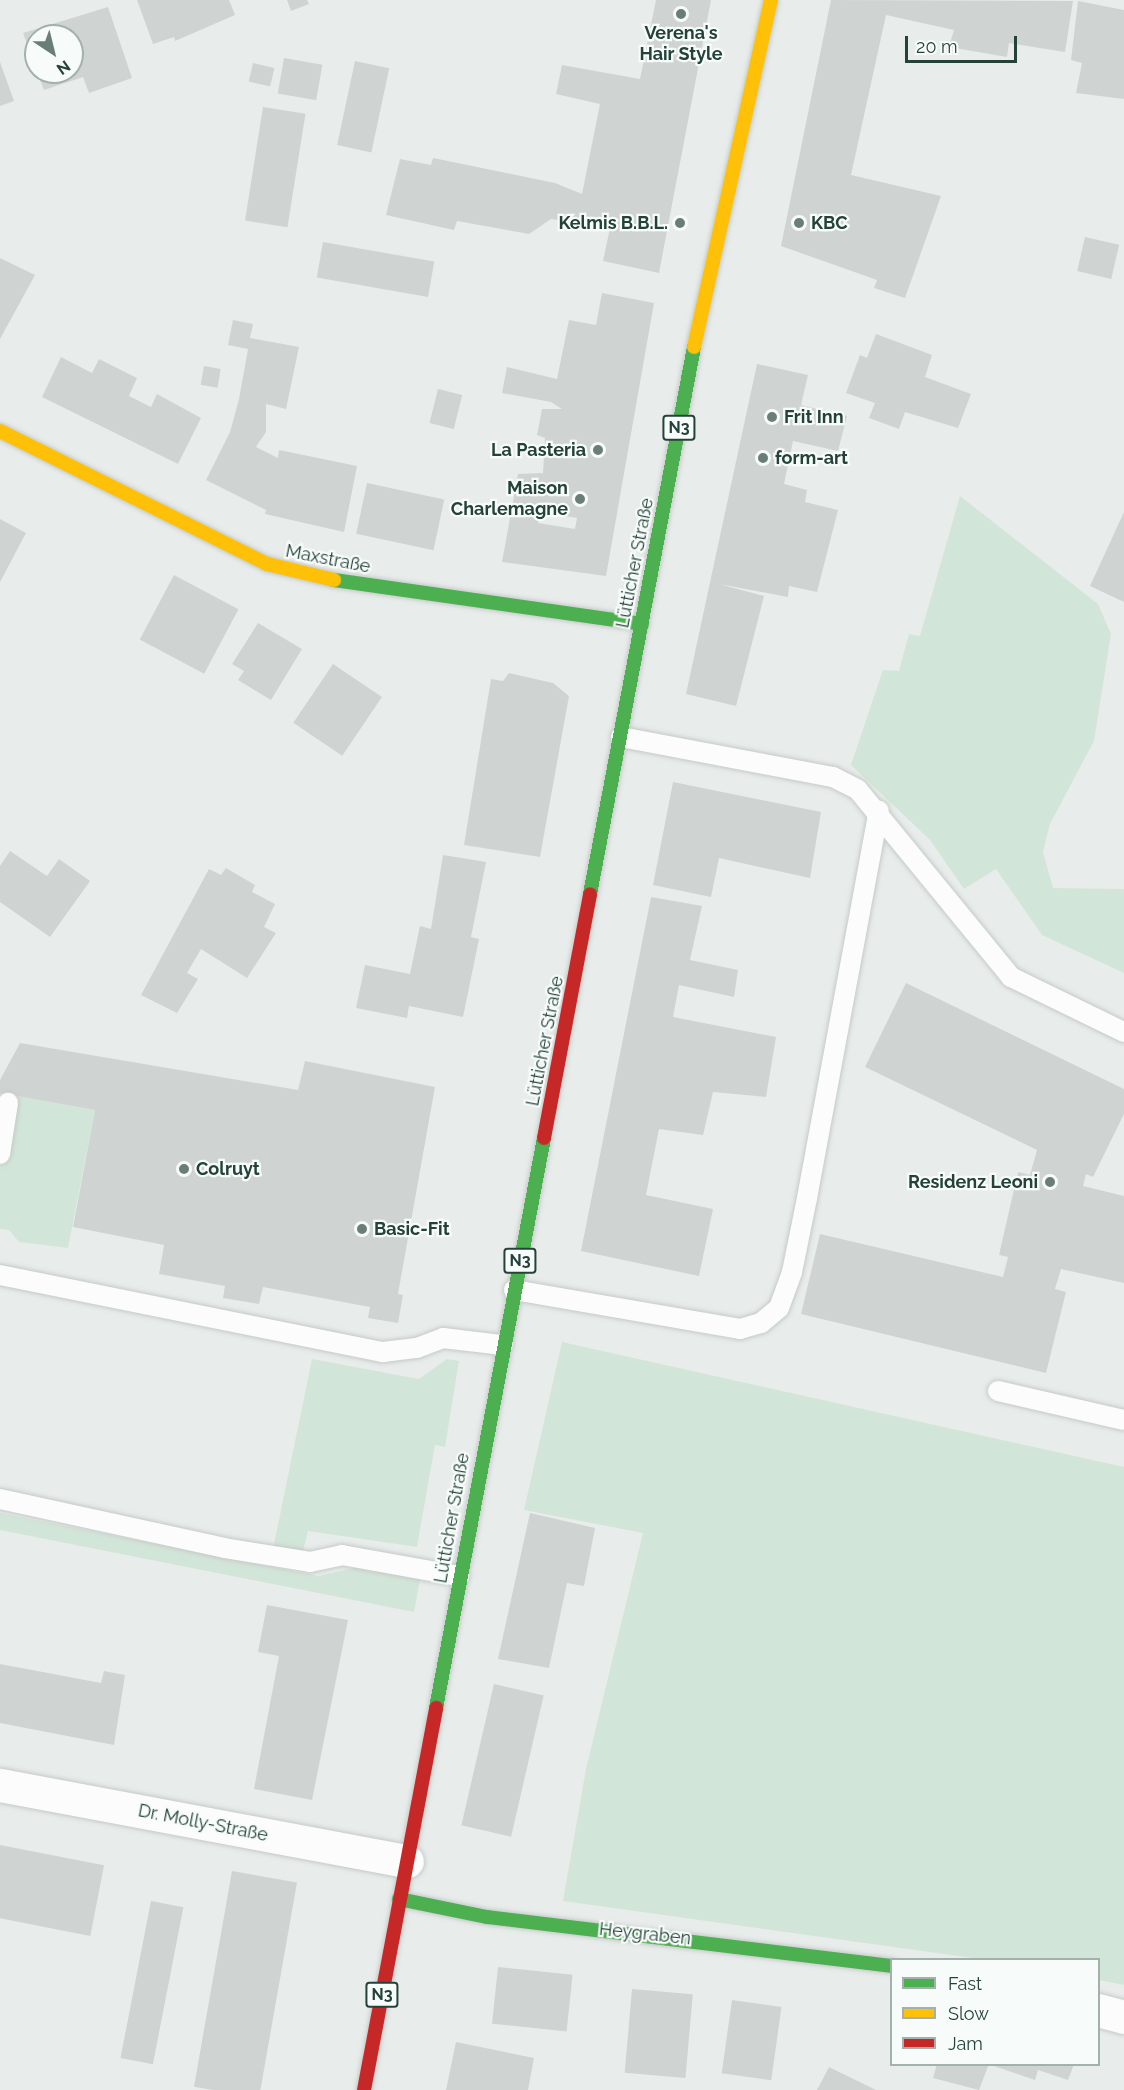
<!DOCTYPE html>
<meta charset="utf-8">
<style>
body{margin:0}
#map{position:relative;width:1124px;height:2090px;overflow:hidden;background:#e8edeb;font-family:Raleway,sans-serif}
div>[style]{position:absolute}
.green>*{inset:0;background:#d1e6d8}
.building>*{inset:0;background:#cfd4d2;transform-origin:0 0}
.roads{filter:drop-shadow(0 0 2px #c5cac8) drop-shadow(0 0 2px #c5cac8)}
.lane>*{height:20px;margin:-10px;padding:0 10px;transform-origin:10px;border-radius:10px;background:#fcfcfc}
.street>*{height:33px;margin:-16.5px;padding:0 16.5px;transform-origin:16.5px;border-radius:16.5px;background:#fcfcfc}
.fast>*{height:14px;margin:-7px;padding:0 7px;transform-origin:7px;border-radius:7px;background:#4caf50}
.slow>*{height:14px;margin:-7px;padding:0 7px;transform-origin:7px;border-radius:7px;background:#ffc107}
.jam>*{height:14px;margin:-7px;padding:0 7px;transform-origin:7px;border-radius:7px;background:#c62828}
.dots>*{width:16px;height:16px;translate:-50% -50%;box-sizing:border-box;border:3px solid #f7fbf9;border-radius:50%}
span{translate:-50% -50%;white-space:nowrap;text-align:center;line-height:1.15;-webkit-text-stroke:4.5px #f7fbf9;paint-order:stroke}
.shield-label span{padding:2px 4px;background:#f7fbf9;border:2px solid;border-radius:4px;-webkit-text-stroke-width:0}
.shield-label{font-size:16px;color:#24423a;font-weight:700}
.poi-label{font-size:18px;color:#24423a;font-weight:700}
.right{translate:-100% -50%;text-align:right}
.left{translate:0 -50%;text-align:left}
.street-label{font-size:18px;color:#24423a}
.legend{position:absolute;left:890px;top:1958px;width:210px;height:108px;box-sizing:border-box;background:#f7fbf9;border:2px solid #a3b1ad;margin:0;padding:8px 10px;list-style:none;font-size:18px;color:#24423a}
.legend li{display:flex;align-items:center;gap:12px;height:30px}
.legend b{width:30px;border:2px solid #a3b1ad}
.north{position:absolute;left:24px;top:24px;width:60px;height:60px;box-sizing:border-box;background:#f7fbf9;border:2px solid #a3b1ad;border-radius:50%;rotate:145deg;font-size:16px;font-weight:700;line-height:24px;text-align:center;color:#24423a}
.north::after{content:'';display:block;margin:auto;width:21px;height:27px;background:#697e78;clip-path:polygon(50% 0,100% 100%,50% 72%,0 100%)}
.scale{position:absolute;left:905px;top:36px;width:112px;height:27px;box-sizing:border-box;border:3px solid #24423a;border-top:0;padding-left:8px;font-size:18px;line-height:21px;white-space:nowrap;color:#24423a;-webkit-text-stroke:4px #f7fbf9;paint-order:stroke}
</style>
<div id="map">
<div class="green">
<div style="clip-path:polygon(960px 496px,1098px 604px,1111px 634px,1094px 741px,1050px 824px,1043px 852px,1053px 888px,1124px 889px,1124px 973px,1042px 935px,996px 869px,964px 889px,930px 840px,851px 765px,883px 670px,899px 671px,909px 634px,920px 636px)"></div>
<div style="clip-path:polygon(0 1093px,95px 1110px,68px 1248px,19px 1242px,9px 1230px,0 1229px)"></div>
<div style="clip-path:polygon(562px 1342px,1124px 1467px,1124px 1985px,1099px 1980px,1098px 1960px,980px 1959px,563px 1901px,586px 1769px,643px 1533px,524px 1510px)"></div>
<div style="clip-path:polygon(312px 1359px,419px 1379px,447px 1359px,459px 1361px,445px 1447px,435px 1445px,417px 1547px,308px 1531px,303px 1552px,273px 1549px)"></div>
<div style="clip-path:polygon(0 1513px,318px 1576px,359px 1567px,421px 1574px,414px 1612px,0 1530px)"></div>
</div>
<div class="building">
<div style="clip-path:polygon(137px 0,229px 0,235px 15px,175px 41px,174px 37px,153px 44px)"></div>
<div style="clip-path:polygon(287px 0,307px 0,309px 4px,291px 11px)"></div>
<div style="clip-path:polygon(656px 0,711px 0,659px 273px,603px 261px,610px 228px,551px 219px,529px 234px,457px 221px,454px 230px,386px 215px,400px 159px,431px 165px,433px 158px,555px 183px,582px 194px,600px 104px,556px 94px,562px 65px,640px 79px)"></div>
<div style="clip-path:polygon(831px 0,1073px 1px,1065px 52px,1009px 43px,1007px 57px,949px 47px,954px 30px,886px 15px,851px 175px,941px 196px,905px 298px,874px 288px,877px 280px,781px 246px)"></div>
<div style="clip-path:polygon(1078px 1px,1124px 10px,1124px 99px,1076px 93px,1082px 63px,1071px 60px)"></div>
<div style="clip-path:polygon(108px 7px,132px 78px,89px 93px,83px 77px,44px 90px,37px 72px,72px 72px,72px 36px,36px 36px,36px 67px,23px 33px)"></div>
<div style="left:284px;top:58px;width:39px;height:36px;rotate:10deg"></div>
<div style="left:355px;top:61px;width:35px;height:86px;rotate:12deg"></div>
<div style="clip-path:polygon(0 62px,14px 101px,0 106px)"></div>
<div style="left:253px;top:63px;width:22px;height:19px;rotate:13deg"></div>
<div style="left:263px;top:107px;width:43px;height:115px;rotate:9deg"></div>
<div style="left:1085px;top:237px;width:35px;height:35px;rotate:13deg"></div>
<div style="left:323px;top:242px;width:113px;height:36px;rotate:10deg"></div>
<div style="clip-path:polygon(0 258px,35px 275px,0 339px)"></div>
<div style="clip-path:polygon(evenodd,602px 293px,654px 303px,606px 576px,502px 562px,518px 474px,543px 473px,545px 438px,537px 435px,542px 409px,562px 409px,551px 402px,502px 393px,507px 367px,557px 379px,569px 320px,596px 325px,602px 293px,541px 512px,577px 518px,575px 529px,538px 523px,541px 512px)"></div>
<div style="clip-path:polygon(233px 320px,253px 324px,250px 338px,299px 347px,286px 409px,266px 404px,266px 432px,256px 447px,278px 458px,279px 450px,357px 466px,344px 532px,265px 514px,266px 510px,206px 480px,230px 432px,239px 399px,248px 349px,228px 345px)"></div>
<div style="clip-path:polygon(876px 334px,932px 355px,925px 377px,971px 394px,958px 428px,905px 412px,899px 429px,869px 418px,875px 403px,846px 393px,860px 355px,867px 358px)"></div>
<div style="clip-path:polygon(61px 357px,92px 373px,99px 359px,137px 378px,129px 396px,151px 407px,157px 394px,201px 418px,178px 464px,42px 397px)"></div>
<div style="clip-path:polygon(757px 364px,808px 375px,801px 405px,847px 416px,838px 451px,793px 441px,784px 484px,807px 490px,805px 502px,838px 510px,817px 592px,789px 586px,788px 597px,719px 584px,764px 596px,736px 706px,686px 694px)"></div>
<div style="left:204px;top:366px;width:17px;height:19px;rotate:10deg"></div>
<div style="left:438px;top:389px;width:25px;height:35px;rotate:14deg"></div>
<div style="left:367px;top:483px;width:79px;height:52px;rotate:12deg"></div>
<div style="clip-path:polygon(1124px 512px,1124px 602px,1090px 586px)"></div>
<div style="clip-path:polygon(0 519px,26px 533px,0 582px)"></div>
<div style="left:174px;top:575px;width:73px;height:73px;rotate:28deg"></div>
<div style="clip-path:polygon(258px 623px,302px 649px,271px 700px,238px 680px,244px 671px,232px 664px)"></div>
<div style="left:333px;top:664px;width:59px;height:71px;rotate:34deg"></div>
<div style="clip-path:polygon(509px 673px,553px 683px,569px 696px,540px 857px,464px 845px,491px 679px,503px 681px)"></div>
<div style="clip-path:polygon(673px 782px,821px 812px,810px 878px,719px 858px,711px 897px,653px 885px)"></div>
<div style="clip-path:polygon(10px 851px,47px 876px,59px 859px,90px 881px,50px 937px,0 902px,0 866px)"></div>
<div style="clip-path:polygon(443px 855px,486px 862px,471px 937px,479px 939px,463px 1017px,409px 1006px,407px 1018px,356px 1008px,365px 965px,410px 974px,420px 926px,431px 929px)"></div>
<div style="clip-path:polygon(226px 868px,255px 885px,252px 892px,275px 904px,264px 927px,276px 933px,247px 978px,201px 949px,187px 973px,198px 979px,177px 1013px,141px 995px,209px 869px,221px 875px)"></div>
<div style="clip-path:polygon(651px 897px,702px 906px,690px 960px,738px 970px,734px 997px,679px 985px,673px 1017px,776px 1037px,766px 1097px,713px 1092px,703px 1135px,659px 1129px,646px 1195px,713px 1209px,699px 1276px,581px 1251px)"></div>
<div style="clip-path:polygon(906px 983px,1124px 1089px,1124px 1114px,1093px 1177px,1086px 1174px,1083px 1186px,1124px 1196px,1124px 1283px,1061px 1269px,1055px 1289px,1066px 1292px,1046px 1373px,801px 1314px,820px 1234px,1003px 1277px,1008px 1257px,999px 1255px,1018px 1172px,1030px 1175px,1037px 1150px,865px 1067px)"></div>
<div style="clip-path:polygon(20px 1043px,298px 1090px,305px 1061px,435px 1087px,398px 1294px,403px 1295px,398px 1323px,368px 1318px,370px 1307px,263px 1287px,259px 1304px,223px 1298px,225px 1286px,159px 1274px,164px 1245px,73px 1227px,95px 1110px,0 1093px,0 1080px)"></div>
<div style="clip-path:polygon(530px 1513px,595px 1528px,584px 1586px,567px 1583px,549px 1668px,498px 1659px)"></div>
<div style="clip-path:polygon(267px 1605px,348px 1620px,312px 1800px,254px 1789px,279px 1656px,258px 1652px)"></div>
<div style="clip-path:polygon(0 1664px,101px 1683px,104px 1671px,125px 1675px,114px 1745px,0 1723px)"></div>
<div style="left:494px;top:1684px;width:51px;height:145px;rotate:13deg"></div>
<div style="left:0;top:1845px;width:106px;height:72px;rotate:11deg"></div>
<div style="left:232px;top:1871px;width:66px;height:219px;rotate:10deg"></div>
<div style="left:151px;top:1901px;width:33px;height:160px;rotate:11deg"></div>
<div style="left:498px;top:1967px;width:75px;height:57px;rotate:6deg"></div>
<div style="left:632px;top:1989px;width:61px;height:84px;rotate:5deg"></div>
<div style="left:732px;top:2000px;width:50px;height:74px;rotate:8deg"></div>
<div style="clip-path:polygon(456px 2042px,534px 2058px,528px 2090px,446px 2090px)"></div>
<div style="clip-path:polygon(937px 2064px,989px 2064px,979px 2090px,933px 2078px)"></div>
<div style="clip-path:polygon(1074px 2064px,1068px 2080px,1038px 2070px,1035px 2080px,991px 2065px)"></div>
<div style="clip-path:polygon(829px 2067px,876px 2090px,817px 2090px)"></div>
</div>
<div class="roads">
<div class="lane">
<div style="left:621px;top:737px;width:216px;rotate:10.7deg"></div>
<div style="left:833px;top:777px;width:28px;rotate:27deg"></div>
<div style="left:858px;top:790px;width:242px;rotate:50.7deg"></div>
<div style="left:1011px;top:977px;width:126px;rotate:26deg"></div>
<div style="left:0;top:1154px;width:52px;rotate:-81.1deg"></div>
<div style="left:0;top:1275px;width:391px;rotate:11.4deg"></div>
<div style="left:383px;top:1352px;width:34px;rotate:-7deg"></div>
<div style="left:417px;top:1348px;width:28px;rotate:-21deg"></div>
<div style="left:443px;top:1338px;width:60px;rotate:6.7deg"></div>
<div style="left:514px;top:1290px;width:229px;rotate:9.8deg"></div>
<div style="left:740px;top:1329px;width:22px;rotate:-16deg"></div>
<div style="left:761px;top:1323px;width:23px;rotate:-40deg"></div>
<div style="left:779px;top:1308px;width:38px;rotate:-70deg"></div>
<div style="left:792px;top:1272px;width:76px;rotate:-78.5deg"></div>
<div style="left:807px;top:1198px;width:394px;rotate:-79.5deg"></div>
<div style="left:998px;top:1391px;width:129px;rotate:13deg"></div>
<div style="left:0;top:1499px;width:229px;rotate:12.3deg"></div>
<div style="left:224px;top:1548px;width:87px;rotate:9.2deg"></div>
<div style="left:310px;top:1562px;width:33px;rotate:-12deg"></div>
<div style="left:342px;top:1555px;width:119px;rotate:10.2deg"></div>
</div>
<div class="street">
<div style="left:0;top:1785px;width:414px;rotate:10.6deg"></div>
<div style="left:1098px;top:2010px;width:27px;rotate:15deg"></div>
</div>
<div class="fast">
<div style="left:334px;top:580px;width:311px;rotate:8.1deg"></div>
<div style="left:590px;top:894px;width:557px;rotate:-79.23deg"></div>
<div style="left:436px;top:1708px;width:580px;rotate:-79.27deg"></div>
<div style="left:399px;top:1899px;width:90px;rotate:11.6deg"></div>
<div style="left:487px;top:1917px;width:408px;rotate:6.9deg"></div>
</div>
<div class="slow">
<div style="left:694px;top:347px;width:355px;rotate:-77.5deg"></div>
<div style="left:0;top:431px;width:298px;rotate:26.5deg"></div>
<div style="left:267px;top:564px;width:69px;rotate:13.4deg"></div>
</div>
<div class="jam">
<div style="left:544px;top:1138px;width:248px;rotate:-79.3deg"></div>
<div style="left:364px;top:2090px;width:389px;rotate:-79.3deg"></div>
</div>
</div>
<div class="dots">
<div style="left:681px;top:14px;background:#697e78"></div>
<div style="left:680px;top:223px;background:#697e78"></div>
<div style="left:799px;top:223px;background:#697e78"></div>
<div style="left:772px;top:417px;background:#697e78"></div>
<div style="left:598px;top:450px;background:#697e78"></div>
<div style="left:763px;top:458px;background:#697e78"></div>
<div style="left:580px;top:499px;background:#697e78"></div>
<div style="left:184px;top:1169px;background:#697e78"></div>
<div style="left:1050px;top:1182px;background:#697e78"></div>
<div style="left:362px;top:1229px;background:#697e78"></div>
</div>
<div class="shield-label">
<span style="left:679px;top:428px">N3</span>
<span style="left:520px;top:1261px">N3</span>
<span style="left:382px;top:1995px">N3</span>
</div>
<div class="poi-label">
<span style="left:681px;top:44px">Verena's<br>Hair Style</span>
<span class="right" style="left:668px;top:223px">Kelmis B.B.L.</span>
<span class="left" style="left:811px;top:223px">KBC</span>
<span class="left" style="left:784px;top:417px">Frit Inn</span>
<span class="right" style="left:586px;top:450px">La Pasteria</span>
<span class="left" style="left:775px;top:458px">form-art</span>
<span class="right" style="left:568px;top:499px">Maison<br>Charlemagne</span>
<span class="left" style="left:196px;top:1169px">Colruyt</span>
<span class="right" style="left:1038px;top:1182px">Residenz Leoni</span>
<span class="left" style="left:374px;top:1229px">Basic-Fit</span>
</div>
<div class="street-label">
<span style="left:328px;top:559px;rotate:11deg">Maxstraße</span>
<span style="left:635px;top:563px;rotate:-79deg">Lütticher Straße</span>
<span style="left:545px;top:1041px;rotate:-79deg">Lütticher Straße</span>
<span style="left:452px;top:1518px;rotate:-80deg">Lütticher Straße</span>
<span style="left:203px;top:1823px;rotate:11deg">Dr. Molly-Straße</span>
<span style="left:645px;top:1934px;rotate:6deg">Heygraben</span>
</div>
<ul class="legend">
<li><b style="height:8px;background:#4caf50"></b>Fast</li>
<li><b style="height:8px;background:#ffc107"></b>Slow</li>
<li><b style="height:8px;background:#c62828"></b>Jam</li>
</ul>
<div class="north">N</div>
<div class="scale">20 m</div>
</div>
